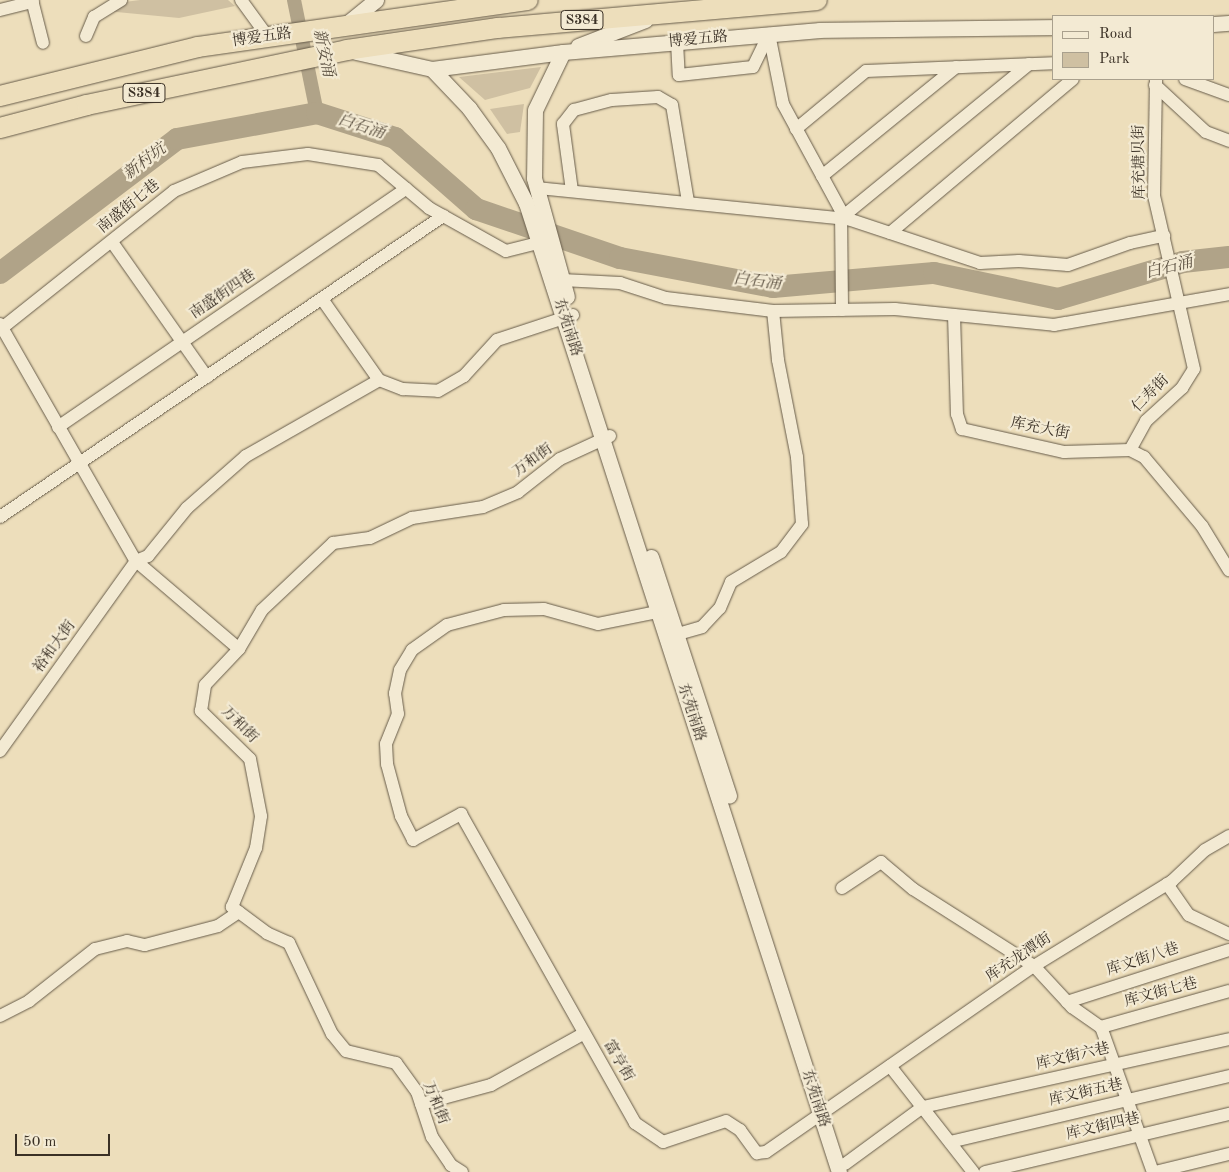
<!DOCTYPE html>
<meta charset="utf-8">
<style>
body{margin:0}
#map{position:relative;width:1229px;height:1172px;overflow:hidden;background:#eddebb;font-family:"Old Standard TT","Noto Serif SC",serif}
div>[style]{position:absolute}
.green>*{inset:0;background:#cfc0a2}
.canal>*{height:14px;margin:-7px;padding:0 7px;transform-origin:7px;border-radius:7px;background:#b0a388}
.river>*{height:22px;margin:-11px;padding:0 11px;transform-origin:11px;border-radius:11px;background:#b0a388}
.roads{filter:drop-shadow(0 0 1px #675c4a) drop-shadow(0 0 1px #675c4a)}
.minor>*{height:12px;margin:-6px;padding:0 6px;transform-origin:6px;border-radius:6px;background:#f3ead3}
.tertiary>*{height:15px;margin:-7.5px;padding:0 7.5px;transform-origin:7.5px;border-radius:7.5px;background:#f3ead3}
.trunk>*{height:20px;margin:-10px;padding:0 10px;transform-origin:10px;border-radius:10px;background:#eddebb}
span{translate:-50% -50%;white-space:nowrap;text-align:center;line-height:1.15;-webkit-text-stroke:4.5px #f3ead3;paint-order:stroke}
.shield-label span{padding:1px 4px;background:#f3ead3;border:1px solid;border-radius:4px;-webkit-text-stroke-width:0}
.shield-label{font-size:14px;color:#3a3025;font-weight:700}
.street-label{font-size:15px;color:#3a3025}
.water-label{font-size:16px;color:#584d3e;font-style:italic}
.legend{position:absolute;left:1052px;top:15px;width:162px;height:65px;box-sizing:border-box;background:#f3ead3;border:1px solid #a9a08d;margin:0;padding:6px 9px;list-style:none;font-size:15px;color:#3a3025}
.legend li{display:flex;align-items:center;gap:10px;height:25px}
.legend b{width:25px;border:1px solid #a9a08d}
.scale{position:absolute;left:15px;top:1134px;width:95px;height:22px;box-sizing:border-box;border:2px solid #3a3025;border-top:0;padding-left:6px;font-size:15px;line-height:18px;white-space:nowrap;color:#3a3025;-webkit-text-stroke:4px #f3ead3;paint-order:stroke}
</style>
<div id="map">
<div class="green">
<div style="clip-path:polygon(140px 0,228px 0,235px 6px,179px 18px,106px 11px,117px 3px)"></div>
<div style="clip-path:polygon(541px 67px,530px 88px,485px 100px,459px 77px)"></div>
<div style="clip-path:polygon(524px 104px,520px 132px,507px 134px,490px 109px)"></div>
</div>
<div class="canal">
<div style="left:294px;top:0;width:115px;rotate:78.5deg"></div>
</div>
<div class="river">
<div style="left:0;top:273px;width:222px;rotate:-37.1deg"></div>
<div style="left:177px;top:139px;width:142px;rotate:-10.5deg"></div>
<div style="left:317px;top:113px;width:82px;rotate:17.8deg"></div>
<div style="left:395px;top:138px;width:108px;rotate:41.2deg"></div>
<div style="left:476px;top:209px;width:152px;rotate:18.8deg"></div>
<div style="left:620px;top:258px;width:156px;rotate:10.7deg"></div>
<div style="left:773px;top:287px;width:162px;rotate:-5deg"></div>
<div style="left:934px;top:273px;width:127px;rotate:11.8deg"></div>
<div style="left:1058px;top:299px;width:130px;rotate:-16.5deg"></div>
<div style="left:1183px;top:262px;width:46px;rotate:-6.2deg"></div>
</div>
<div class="roads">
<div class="minor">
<div style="left:32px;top:0;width:44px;rotate:75.7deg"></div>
<div style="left:241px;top:0;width:46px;rotate:53.9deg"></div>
<div style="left:0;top:10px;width:34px;rotate:-14deg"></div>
<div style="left:769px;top:34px;width:71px;rotate:78.7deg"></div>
<div style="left:783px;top:104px;width:122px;rotate:61.5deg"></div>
<div style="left:841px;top:211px;width:99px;rotate:89.4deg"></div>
<div style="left:86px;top:36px;width:21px;rotate:-67deg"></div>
<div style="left:94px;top:17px;width:32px;rotate:-32deg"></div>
<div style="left:677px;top:42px;width:33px;rotate:87deg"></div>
<div style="left:679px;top:75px;width:74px;rotate:-6.2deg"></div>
<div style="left:753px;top:67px;width:37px;rotate:-64deg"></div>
<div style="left:1185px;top:79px;width:47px;rotate:20deg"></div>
<div style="left:1155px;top:85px;width:69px;rotate:42.7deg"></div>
<div style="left:1206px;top:132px;width:25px;rotate:21deg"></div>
<div style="left:796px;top:129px;width:91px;rotate:-39.6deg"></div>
<div style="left:866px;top:71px;width:187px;rotate:-2.4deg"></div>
<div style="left:822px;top:176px;width:173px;rotate:-39.1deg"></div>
<div style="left:537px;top:188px;width:313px;rotate:5.7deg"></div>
<div style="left:848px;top:219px;width:139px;rotate:18.4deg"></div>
<div style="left:980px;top:263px;width:39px;rotate:-3deg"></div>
<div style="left:1019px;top:261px;width:49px;rotate:4.7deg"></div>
<div style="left:1068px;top:265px;width:66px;rotate:-19.5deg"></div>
<div style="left:1130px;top:243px;width:35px;rotate:-12deg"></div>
<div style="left:572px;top:191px;width:68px;rotate:-97.7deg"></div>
<div style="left:563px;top:124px;width:18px;rotate:-52deg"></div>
<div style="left:574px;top:110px;width:39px;rotate:-15deg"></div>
<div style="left:612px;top:100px;width:46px;rotate:-3.7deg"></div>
<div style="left:658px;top:97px;width:16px;rotate:30deg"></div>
<div style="left:672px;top:105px;width:98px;rotate:80.6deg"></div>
<div style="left:841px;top:218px;width:243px;rotate:-39.3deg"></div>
<div style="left:890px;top:233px;width:239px;rotate:-40.1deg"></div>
<div style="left:112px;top:242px;width:165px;rotate:54.9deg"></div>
<div style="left:562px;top:280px;width:58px;rotate:3deg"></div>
<div style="left:620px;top:283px;width:48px;rotate:18.1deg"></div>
<div style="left:666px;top:298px;width:108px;rotate:6.9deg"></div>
<div style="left:773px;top:311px;width:122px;rotate:-0.9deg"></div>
<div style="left:895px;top:309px;width:160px;rotate:5.7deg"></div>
<div style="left:1054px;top:325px;width:178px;rotate:-10deg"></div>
<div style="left:322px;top:299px;width:99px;rotate:54.9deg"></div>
<div style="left:379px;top:380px;width:26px;rotate:21deg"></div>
<div style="left:403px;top:389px;width:35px;rotate:3deg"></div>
<div style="left:438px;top:391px;width:30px;rotate:-30deg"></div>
<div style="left:464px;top:376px;width:49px;rotate:-47.5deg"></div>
<div style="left:497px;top:340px;width:80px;rotate:-18.2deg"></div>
<div style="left:954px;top:315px;width:99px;rotate:88.3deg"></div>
<div style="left:957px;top:414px;width:16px;rotate:72deg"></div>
<div style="left:962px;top:429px;width:105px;rotate:12.7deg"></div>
<div style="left:1064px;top:452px;width:66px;rotate:-1.7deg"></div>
<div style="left:1130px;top:450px;width:16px;rotate:27deg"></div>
<div style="left:1144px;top:457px;width:90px;rotate:50deg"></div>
<div style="left:1202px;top:526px;width:52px;rotate:58.5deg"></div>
<div style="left:0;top:324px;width:273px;rotate:60.2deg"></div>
<div style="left:136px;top:561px;width:135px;rotate:40.5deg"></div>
<div style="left:2px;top:328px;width:220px;rotate:-38.5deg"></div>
<div style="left:174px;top:191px;width:74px;rotate:-23.1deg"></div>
<div style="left:242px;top:162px;width:66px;rotate:-6.9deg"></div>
<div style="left:308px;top:154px;width:71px;rotate:8.9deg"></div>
<div style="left:378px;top:165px;width:67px;rotate:40.1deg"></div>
<div style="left:429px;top:208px;width:88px;rotate:29.2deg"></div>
<div style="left:506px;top:251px;width:34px;rotate:-14deg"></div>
<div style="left:58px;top:427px;width:422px;rotate:-34.4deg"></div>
<div style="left:1130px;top:450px;width:33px;rotate:-61deg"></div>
<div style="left:1146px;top:421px;width:49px;rotate:-42.5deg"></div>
<div style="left:1182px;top:388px;width:22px;rotate:-58deg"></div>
<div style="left:1194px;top:369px;width:178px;rotate:-103deg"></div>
<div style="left:1154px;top:196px;width:117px;rotate:-89deg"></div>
<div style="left:0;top:517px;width:536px;rotate:-34.19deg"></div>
<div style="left:667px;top:610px;width:70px;rotate:168.5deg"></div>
<div style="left:598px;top:624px;width:56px;rotate:-164.5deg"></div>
<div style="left:544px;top:609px;width:40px;rotate:178.6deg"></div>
<div style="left:504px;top:610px;width:59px;rotate:165.3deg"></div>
<div style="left:447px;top:625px;width:43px;rotate:144.5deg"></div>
<div style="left:412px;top:650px;width:23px;rotate:121deg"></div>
<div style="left:400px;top:670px;width:24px;rotate:102deg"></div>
<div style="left:395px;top:693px;width:21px;rotate:82deg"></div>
<div style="left:398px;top:714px;width:32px;rotate:112deg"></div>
<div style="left:386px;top:744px;width:20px;rotate:87deg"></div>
<div style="left:387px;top:764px;width:54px;rotate:74.9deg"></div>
<div style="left:401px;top:816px;width:27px;rotate:63deg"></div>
<div style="left:413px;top:840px;width:55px;rotate:-28.4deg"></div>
<div style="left:461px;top:814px;width:355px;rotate:60.6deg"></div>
<div style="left:635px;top:1123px;width:34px;rotate:34deg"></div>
<div style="left:663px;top:1142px;width:66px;rotate:-18.4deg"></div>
<div style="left:726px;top:1121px;width:17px;rotate:33deg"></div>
<div style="left:740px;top:1130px;width:29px;rotate:54deg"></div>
<div style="left:757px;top:1153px;width:9px;rotate:-6deg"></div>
<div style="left:766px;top:1152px;width:326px;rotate:-34.8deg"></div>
<div style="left:1034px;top:966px;width:162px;rotate:-31.6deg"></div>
<div style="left:1172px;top:881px;width:45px;rotate:-43.2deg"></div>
<div style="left:1205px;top:850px;width:28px;rotate:-30deg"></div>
<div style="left:678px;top:634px;width:25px;rotate:-16deg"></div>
<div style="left:702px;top:627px;width:26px;rotate:-47deg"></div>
<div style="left:720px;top:608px;width:28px;rotate:-67deg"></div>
<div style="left:731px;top:582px;width:58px;rotate:-31deg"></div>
<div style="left:781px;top:552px;width:35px;rotate:-53deg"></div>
<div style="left:802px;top:524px;width:67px;rotate:-94.3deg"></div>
<div style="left:797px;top:457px;width:99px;rotate:-101.1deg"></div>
<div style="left:778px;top:360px;width:49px;rotate:-95.8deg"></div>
<div style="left:0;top:751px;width:234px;rotate:-54.4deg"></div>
<div style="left:136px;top:561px;width:13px;rotate:-23deg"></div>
<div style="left:148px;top:556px;width:62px;rotate:-50.9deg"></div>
<div style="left:187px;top:508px;width:79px;rotate:-41.4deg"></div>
<div style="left:246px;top:456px;width:153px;rotate:-29.7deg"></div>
<div style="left:1167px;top:884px;width:38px;rotate:55deg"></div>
<div style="left:1189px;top:915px;width:44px;rotate:25.4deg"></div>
<div style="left:842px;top:888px;width:47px;rotate:-33.7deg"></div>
<div style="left:881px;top:862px;width:42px;rotate:40.2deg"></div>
<div style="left:913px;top:889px;width:143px;rotate:32.5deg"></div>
<div style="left:1034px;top:966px;width:56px;rotate:47.2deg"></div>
<div style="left:1072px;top:1007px;width:35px;rotate:35deg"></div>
<div style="left:1101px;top:1027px;width:154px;rotate:70.3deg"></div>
<div style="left:1067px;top:1002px;width:170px;rotate:-17.8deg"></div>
<div style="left:0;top:1016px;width:33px;rotate:-27deg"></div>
<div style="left:29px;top:1001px;width:84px;rotate:-38.2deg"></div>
<div style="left:95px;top:949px;width:33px;rotate:-14deg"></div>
<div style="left:127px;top:941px;width:18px;rotate:13deg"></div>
<div style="left:145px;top:945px;width:75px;rotate:-14.6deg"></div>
<div style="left:218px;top:926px;width:25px;rotate:-34deg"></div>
<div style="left:1101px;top:1027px;width:133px;rotate:-15.7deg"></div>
<div style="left:890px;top:1066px;width:135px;rotate:51.9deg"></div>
<div style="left:421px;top:1104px;width:73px;rotate:-15.2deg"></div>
<div style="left:491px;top:1085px;width:105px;rotate:-29deg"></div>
<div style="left:950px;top:1142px;width:287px;rotate:-13.3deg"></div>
<div style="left:845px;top:1164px;width:97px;rotate:-36.2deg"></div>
<div style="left:923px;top:1107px;width:313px;rotate:-12.5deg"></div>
<div style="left:462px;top:1172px;width:13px;rotate:-148deg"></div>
<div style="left:451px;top:1165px;width:34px;rotate:-124deg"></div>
<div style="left:432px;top:1137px;width:47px;rotate:-108.4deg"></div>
<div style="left:417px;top:1092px;width:36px;rotate:-126deg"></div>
<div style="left:396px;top:1063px;width:51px;rotate:-166.5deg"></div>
<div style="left:346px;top:1051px;width:22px;rotate:-129deg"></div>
<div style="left:332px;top:1034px;width:101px;rotate:-115.3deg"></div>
<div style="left:289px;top:943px;width:24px;rotate:-156deg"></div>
<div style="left:267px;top:933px;width:44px;rotate:-143.4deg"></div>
<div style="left:232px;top:907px;width:64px;rotate:-67.9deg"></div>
<div style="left:256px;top:848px;width:32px;rotate:-81deg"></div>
<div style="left:261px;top:816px;width:58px;rotate:-100.9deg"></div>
<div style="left:250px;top:759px;width:69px;rotate:-135.6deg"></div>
<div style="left:201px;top:711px;width:26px;rotate:-81deg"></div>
<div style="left:205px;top:685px;width:50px;rotate:-46.6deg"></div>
<div style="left:239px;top:649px;width:45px;rotate:-59.5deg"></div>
<div style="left:262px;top:610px;width:98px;rotate:-43.3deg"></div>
<div style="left:333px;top:543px;width:37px;rotate:-8deg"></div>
<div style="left:370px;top:538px;width:47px;rotate:-25.5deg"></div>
<div style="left:412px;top:518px;width:72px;rotate:-8.8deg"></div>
<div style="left:483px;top:507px;width:38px;rotate:-23deg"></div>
<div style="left:518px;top:492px;width:53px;rotate:-38.2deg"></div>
<div style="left:560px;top:459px;width:55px;rotate:-24.7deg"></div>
<div style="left:985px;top:1172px;width:251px;rotate:-13.4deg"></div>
<div style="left:1155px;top:1172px;width:76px;rotate:-13.7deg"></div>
</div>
<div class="tertiary">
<div style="left:1213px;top:24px;width:16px;rotate:-4deg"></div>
<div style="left:345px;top:25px;width:40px;rotate:-39deg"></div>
<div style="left:578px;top:46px;width:72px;rotate:-21.2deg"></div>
<div style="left:356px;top:52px;width:78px;rotate:12.6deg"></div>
<div style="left:432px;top:69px;width:132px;rotate:-7.4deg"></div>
<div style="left:563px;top:52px;width:258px;rotate:-4.9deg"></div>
<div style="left:820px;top:30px;width:233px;rotate:-0.7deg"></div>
<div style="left:563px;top:52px;width:64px;rotate:115.8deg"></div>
<div style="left:535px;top:110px;width:68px;rotate:90.8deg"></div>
<div style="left:534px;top:178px;width:123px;rotate:74.5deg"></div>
<div style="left:432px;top:69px;width:54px;rotate:46.5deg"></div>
<div style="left:469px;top:108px;width:49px;rotate:54.1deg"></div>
<div style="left:498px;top:148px;width:62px;rotate:63deg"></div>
<div style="left:526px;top:203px;width:1018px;rotate:72.1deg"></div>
<div style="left:651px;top:557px;width:251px;rotate:71.9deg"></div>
</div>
<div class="trunk">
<div style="left:0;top:96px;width:204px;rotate:-13.9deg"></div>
<div style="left:198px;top:47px;width:333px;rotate:-8.1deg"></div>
<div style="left:0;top:128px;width:90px;rotate:-14.8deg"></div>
<div style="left:87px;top:105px;width:266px;rotate:-11.9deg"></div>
<div style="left:347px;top:50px;width:153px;rotate:-8.3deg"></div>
<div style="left:498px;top:28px;width:320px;rotate:-5deg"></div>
</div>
</div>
<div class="shield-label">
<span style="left:582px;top:20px">S384</span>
<span style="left:144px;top:93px">S384</span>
</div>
<div class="street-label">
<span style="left:262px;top:38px;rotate:-8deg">博爱五路</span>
<span style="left:698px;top:40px;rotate:-5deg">博爱五路</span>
<span style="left:1140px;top:162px;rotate:-91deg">库充塘贝街</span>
<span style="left:129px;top:207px;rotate:-39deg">南盛街七巷</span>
<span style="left:223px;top:295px;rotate:-34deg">南盛街四巷</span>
<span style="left:567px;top:328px;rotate:72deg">东苑南路</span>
<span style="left:1151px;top:394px;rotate:-46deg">仁寿街</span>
<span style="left:1040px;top:429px;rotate:11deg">库充大街</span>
<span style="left:533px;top:461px;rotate:-36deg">万和街</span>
<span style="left:55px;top:647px;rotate:-54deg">裕和大街</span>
<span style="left:691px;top:713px;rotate:72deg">东苑南路</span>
<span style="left:239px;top:725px;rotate:45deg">万和街</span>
<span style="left:1019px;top:958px;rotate:-34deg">库充龙潭街</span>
<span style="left:1143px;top:960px;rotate:-18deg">库文街八巷</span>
<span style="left:1161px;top:993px;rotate:-15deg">库文街七巷</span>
<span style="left:1073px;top:1057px;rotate:-13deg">库文街六巷</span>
<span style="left:618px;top:1061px;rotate:60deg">富亨街</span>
<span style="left:1086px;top:1093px;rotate:-13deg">库文街五巷</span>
<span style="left:815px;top:1099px;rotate:72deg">东苑南路</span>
<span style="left:435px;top:1103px;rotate:68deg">万和街</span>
<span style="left:1103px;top:1127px;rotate:-13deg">库文街四巷</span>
</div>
<div class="water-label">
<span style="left:323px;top:53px;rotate:78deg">新安涌</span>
<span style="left:361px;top:127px;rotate:18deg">白石涌</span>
<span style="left:145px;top:162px;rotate:-37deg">新村坑</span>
<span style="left:1169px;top:268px;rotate:-14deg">白石涌</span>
<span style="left:757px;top:282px;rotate:7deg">白石涌</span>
</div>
<ul class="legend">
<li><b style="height:6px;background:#f3ead3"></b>Road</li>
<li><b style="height:14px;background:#cfc0a2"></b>Park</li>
</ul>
<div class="scale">50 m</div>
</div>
